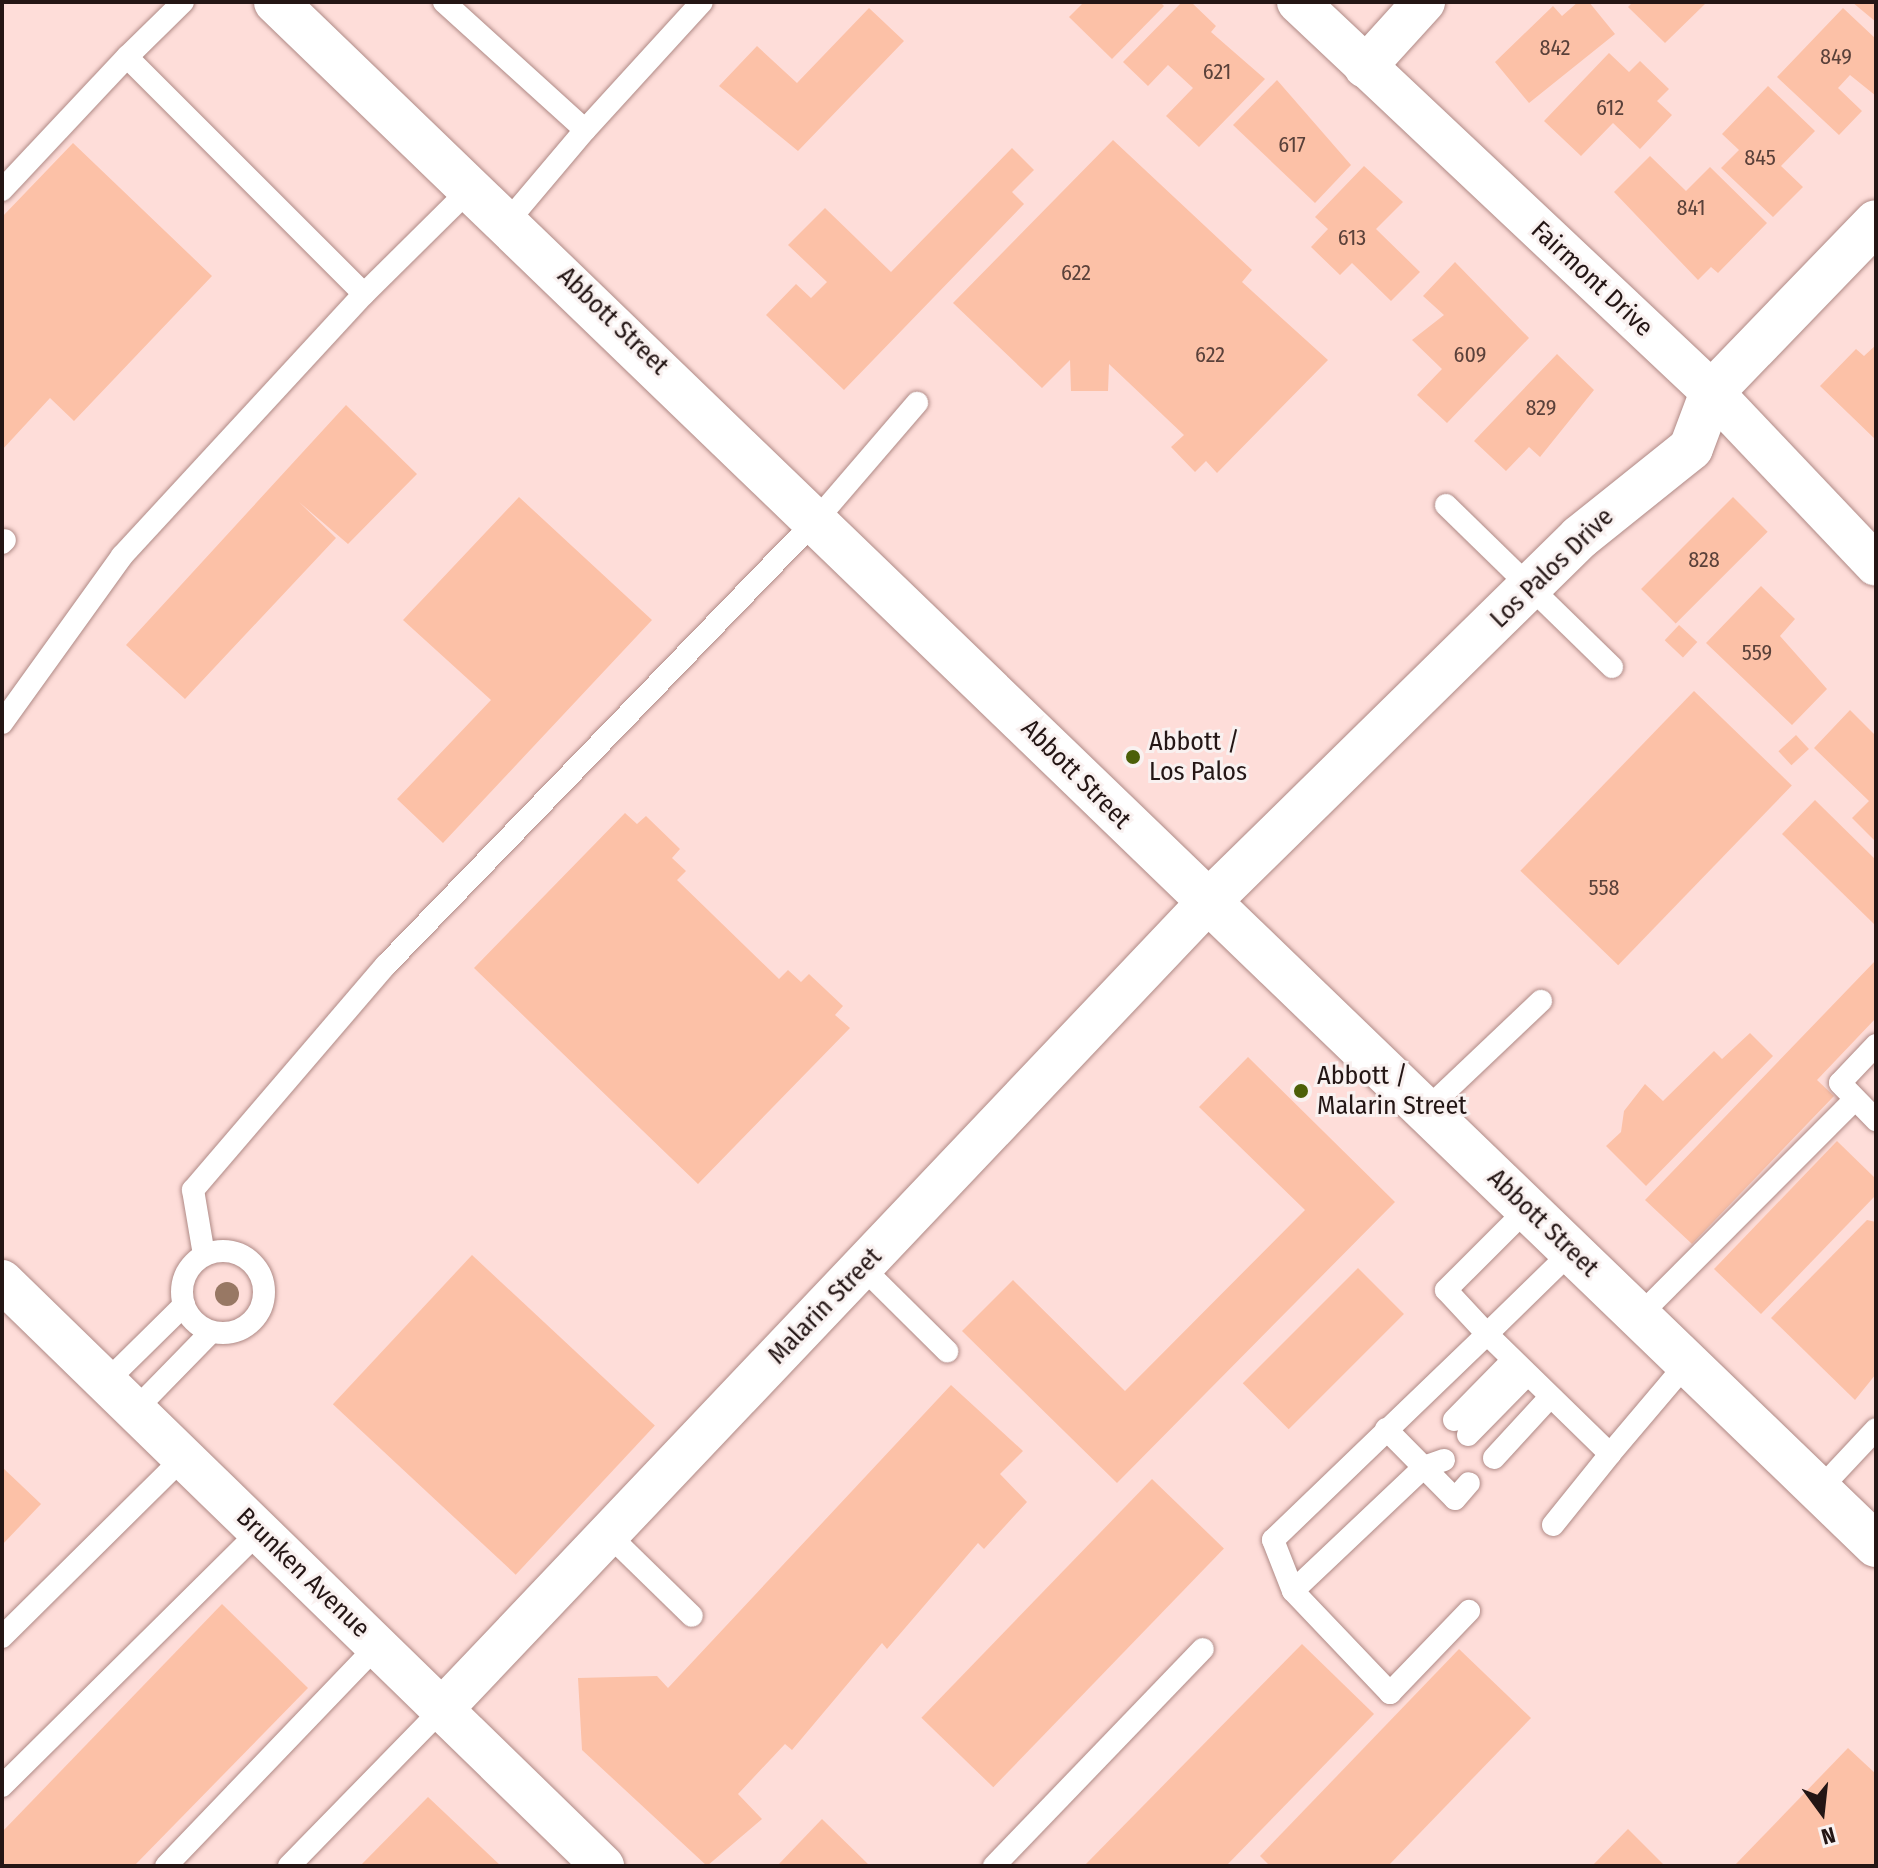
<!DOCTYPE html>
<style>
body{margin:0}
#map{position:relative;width:1878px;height:1868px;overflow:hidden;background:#feddd9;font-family:"Fira Sans Condensed",sans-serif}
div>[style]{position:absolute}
.building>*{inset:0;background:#fcc1a7;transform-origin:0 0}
.roads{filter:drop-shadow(0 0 2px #af8a86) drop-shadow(0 0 2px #af8a86)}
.lane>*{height:22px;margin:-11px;padding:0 11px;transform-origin:11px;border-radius:11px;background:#fff}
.lane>.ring{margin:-11px;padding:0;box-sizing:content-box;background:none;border:22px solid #fff;border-radius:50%}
.street>*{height:42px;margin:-21px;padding:0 21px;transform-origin:21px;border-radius:21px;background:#fff}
.secondary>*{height:44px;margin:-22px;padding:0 22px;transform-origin:22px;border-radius:22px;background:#fff}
.trees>*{width:24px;height:24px;margin:-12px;border-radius:50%;background:#987864}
.dots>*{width:22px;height:22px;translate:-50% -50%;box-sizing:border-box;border:4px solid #f9f1f0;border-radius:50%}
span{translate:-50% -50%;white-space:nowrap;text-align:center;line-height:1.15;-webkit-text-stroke:6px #f9f1f0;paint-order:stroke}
.number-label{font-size:22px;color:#5a413a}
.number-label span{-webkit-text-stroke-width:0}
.street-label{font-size:26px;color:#241615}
.poi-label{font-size:26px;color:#241615}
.left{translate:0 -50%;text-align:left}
.frame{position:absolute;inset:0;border:4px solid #241615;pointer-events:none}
.north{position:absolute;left:1782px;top:1772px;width:80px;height:80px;-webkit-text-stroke:6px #f9f1f0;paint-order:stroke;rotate:165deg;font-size:22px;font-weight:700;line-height:32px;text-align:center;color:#241615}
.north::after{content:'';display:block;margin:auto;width:28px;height:36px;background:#241615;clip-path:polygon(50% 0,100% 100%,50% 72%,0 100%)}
</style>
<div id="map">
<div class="building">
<div style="clip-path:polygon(1084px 2px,1160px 2px,1164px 6px,1112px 59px,1069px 17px)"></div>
<div style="clip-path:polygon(1182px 2px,1191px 2px,1216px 26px,1211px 32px,1265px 79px,1199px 147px,1166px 116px,1193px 88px,1168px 65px,1148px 86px,1123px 62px)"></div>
<div style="clip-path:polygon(1578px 2px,1589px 2px,1615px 34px,1529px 103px,1495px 62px,1553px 6px,1562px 16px)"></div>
<div style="clip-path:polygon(1633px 2px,1707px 2px,1665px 43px,1628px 7px)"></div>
<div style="clip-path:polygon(1852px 2px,1876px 2px,1876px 22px)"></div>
<div style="clip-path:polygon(869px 8px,904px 41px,798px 151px,719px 86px,757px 46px,797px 83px)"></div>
<div style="clip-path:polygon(1843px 8px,1876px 39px,1876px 96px,1850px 75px,1838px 88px,1862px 111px,1839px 135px,1777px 77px)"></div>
<div style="clip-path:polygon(1609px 53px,1629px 72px,1640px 61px,1669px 89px,1657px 101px,1672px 115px,1640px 149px,1613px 123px,1581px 156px,1544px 121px)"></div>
<div style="clip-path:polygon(1277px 80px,1351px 165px,1315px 203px,1233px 125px)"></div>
<div style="clip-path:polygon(1768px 86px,1815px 131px,1781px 166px,1803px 187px,1773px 217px,1721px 168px,1739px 150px,1722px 134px)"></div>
<div style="clip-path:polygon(1113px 140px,1252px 270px,1242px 282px,1328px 360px,1217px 473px,1206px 461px,1195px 472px,1171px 447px,1184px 435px,1109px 364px,1108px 391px,1071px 391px,1070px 360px,1042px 388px,953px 303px)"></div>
<div style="clip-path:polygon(73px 143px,212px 276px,74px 421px,50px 398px,2px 450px,2px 217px)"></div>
<div style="clip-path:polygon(1012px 148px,1034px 170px,1012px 192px,1024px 204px,844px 390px,766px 315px,796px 284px,811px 298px,827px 282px,788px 245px,825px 208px,891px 272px)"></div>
<div style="clip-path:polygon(1650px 156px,1686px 191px,1710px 167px,1767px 223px,1718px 273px,1711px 267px,1698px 280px,1614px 192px)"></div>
<div style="clip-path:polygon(1364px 166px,1403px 202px,1376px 229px,1420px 272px,1391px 301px,1352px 263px,1340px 275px,1311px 247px,1328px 229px,1315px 217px)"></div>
<div style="clip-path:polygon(1455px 262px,1529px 338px,1447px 423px,1417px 395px,1442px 369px,1412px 340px,1444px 315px,1423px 296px)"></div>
<div style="clip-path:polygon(1876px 345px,1876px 440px,1820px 386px,1856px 349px,1864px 356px)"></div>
<div style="clip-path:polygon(1557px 354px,1594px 390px,1540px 457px,1529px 447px,1506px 471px,1474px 441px)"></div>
<div style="clip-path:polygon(346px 405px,417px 474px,348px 544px,299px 502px,336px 538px,185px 699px,126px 645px)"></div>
<div style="clip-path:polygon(519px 497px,652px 620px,443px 843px,397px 799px,491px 700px,403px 620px)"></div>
<div style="left:1733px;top:497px;width:49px;height:130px;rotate:45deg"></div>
<div style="clip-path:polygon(1761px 586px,1795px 619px,1780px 636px,1827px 689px,1792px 725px,1706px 643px)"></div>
<div style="left:1679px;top:625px;width:25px;height:21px;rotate:43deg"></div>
<div style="left:1694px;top:691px;width:136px;height:250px;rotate:44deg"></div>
<div style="clip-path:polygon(1850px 710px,1876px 736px,1876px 842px,1852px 818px,1869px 801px,1814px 748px)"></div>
<div style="left:1796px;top:735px;width:19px;height:24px;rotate:47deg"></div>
<div style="clip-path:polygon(1815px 800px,1876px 860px,1876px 926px,1782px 834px)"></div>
<div style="clip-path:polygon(625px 813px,637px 824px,646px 816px,680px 849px,672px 858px,686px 871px,677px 880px,779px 979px,788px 970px,801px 982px,809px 974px,843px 1006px,835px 1015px,850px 1028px,698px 1184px,474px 968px)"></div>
<div style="clip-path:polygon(1876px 960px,1876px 1018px,1817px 1080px,1834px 1096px,1692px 1244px,1645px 1200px)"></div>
<div style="clip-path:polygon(1750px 1033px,1773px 1056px,1646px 1186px,1606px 1146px,1621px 1132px,1624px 1111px,1645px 1084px,1663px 1101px,1714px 1051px,1722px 1059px)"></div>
<div style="clip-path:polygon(1248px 1057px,1395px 1202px,1117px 1483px,962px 1331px,1013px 1280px,1125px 1391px,1305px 1210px,1199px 1107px)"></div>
<div style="clip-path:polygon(1837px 1141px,1876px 1179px,1876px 1195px,1761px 1314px,1714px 1269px)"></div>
<div style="clip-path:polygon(1867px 1220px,1876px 1222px,1876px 1374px,1855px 1400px,1771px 1318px)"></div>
<div style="left:472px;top:1255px;width:250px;height:204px;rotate:43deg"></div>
<div style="left:1358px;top:1268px;width:65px;height:163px;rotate:45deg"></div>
<div style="clip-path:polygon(951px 1385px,1023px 1451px,1000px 1474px,1027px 1502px,984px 1549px,978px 1543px,887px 1649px,882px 1643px,792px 1750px,785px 1744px,738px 1794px,762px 1819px,707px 1866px,582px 1750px,578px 1678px,657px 1676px,668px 1688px)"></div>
<div style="clip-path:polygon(2px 1467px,41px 1504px,2px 1545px)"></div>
<div style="left:1152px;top:1479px;width:100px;height:332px;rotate:44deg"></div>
<div style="clip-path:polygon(222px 1604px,308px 1688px,134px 1866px,2px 1866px,2px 1832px)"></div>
<div style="clip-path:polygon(1302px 1644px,1374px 1714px,1226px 1866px,1084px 1866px)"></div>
<div style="clip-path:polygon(1459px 1649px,1531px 1718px,1388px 1866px,1270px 1866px,1260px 1856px)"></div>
<div style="clip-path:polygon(1848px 1748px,1876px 1774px,1876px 1866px,1734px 1866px)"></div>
<div style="clip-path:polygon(428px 1797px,501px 1866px,360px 1866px)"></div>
<div style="clip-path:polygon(822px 1819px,870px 1866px,777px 1866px)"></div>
<div style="clip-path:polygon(1628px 1829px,1665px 1866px,1592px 1866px)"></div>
</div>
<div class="roads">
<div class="lane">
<div style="left:183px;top:2px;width:78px;rotate:135.5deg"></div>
<div style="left:127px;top:57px;width:335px;rotate:45deg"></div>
<div style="left:364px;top:294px;width:153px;rotate:-44.7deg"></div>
<div style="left:444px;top:2px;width:190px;rotate:42.2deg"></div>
<div style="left:585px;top:130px;width:118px;rotate:130.2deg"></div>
<div style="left:585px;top:130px;width:173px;rotate:-47.6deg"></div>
<div style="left:2px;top:190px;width:183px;rotate:-46.8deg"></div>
<div style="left:1446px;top:505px;width:232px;rotate:44.3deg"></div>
<div style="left:2px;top:543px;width:4px;rotate:-45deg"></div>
<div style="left:2px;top:723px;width:206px;rotate:-54.3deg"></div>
<div style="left:122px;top:556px;width:357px;rotate:-47.3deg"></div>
<div style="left:1876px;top:1045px;width:52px;rotate:133.5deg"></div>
<div style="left:1840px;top:1083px;width:52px;rotate:45.8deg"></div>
<div style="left:1425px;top:1111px;width:160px;rotate:-43.5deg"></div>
<div class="ring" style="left:182px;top:1251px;width:60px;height:60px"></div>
<div style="left:1572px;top:1251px;width:119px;rotate:135.7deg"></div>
<div style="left:1487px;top:1334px;width:172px;rotate:44.3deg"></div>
<div style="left:1610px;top:1454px;width:121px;rotate:-49.7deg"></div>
<div style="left:204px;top:1255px;width:66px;rotate:-99.6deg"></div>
<div style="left:193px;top:1190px;width:296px;rotate:-49.4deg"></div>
<div style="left:386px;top:965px;width:622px;rotate:-45.98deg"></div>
<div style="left:818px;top:518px;width:152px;rotate:-49.3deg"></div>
<div style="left:862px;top:1267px;width:120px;rotate:44.7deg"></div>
<div style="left:1639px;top:1316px;width:306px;rotate:-45.1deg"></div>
<div style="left:105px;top:1383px;width:111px;rotate:-44.6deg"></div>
<div style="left:134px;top:1411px;width:110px;rotate:-45.7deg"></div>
<div style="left:1454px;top:1420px;width:83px;rotate:-45.5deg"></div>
<div style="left:1386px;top:1429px;width:98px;rotate:45.4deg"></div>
<div style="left:1455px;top:1499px;width:21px;rotate:-49deg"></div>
<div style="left:1468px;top:1435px;width:84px;rotate:-45.5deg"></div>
<div style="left:1494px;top:1458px;width:83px;rotate:-47.4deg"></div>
<div style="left:1444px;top:1460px;width:21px;rotate:161deg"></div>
<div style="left:1424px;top:1467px;width:180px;rotate:136.6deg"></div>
<div style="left:1293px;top:1591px;width:141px;rotate:46.4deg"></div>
<div style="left:1390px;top:1693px;width:114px;rotate:-46.1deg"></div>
<div style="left:1819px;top:1490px;width:83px;rotate:-46.9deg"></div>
<div style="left:1553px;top:1525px;width:91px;rotate:-51.2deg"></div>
<div style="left:608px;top:1534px;width:117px;rotate:44.3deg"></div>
<div style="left:1293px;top:1591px;width:55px;rotate:-111.4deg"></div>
<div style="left:1273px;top:1540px;width:297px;rotate:-43.9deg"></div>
<div style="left:1487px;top:1334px;width:60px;rotate:-133deg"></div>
<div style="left:1446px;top:1290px;width:115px;rotate:-45deg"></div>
<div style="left:2px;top:1637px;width:253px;rotate:-44.7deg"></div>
<div style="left:2px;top:1786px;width:361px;rotate:-44.7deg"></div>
<div style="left:166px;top:1866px;width:306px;rotate:-46.2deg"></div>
<div style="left:289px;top:1866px;width:219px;rotate:-45.7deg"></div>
<div style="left:994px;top:1866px;width:301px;rotate:-46.1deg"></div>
</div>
<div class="street">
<div style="left:1298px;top:2px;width:569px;rotate:43.29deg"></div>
<div style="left:1712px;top:392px;width:238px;rotate:46.5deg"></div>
<div style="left:1365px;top:67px;width:88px;rotate:-47.8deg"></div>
<div style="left:2px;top:1281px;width:839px;rotate:44.23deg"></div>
<div style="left:442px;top:1709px;width:1113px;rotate:-46.49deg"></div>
</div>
<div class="secondary">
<div style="left:276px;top:2px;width:2223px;rotate:43.96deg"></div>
<div style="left:1208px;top:902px;width:521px;rotate:-44.46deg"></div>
<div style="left:1580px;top:537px;width:142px;rotate:-38.7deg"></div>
<div style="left:1691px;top:448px;width:60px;rotate:-69.4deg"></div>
<div style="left:1712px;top:392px;width:236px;rotate:-46deg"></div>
</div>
</div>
<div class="trees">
<div style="left:227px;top:1294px"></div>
</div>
<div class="dots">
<div style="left:1133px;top:757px;background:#4c5f07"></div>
<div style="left:1301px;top:1091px;background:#4c5f07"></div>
</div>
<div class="number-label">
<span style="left:1555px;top:48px">842</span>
<span style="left:1836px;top:57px">849</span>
<span style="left:1217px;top:72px">621</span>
<span style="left:1610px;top:108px">612</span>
<span style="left:1292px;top:145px">617</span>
<span style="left:1760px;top:158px">845</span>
<span style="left:1691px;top:208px">841</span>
<span style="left:1352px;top:238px">613</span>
<span style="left:1076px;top:273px">622</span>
<span style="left:1210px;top:355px">622</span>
<span style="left:1470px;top:355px">609</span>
<span style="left:1541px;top:408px">829</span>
<span style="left:1704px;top:560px">828</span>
<span style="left:1757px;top:653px">559</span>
<span style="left:1604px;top:888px">558</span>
</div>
<div class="street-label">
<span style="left:1592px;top:279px;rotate:43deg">Fairmont Drive</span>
<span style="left:613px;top:321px;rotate:44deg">Abbott Street</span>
<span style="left:1552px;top:568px;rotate:-44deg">Los Palos Drive</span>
<span style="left:1076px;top:774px;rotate:45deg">Abbott Street</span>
<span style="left:1543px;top:1223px;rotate:44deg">Abbott Street</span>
<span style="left:825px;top:1306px;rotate:-46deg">Malarin Street</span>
<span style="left:303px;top:1573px;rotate:44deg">Brunken Avenue</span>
</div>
<div class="poi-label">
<span class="left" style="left:1149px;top:757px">Abbott /<br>Los Palos</span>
<span class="left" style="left:1317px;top:1091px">Abbott /<br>Malarin Street</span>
</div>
<div class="frame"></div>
<div class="north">N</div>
</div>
